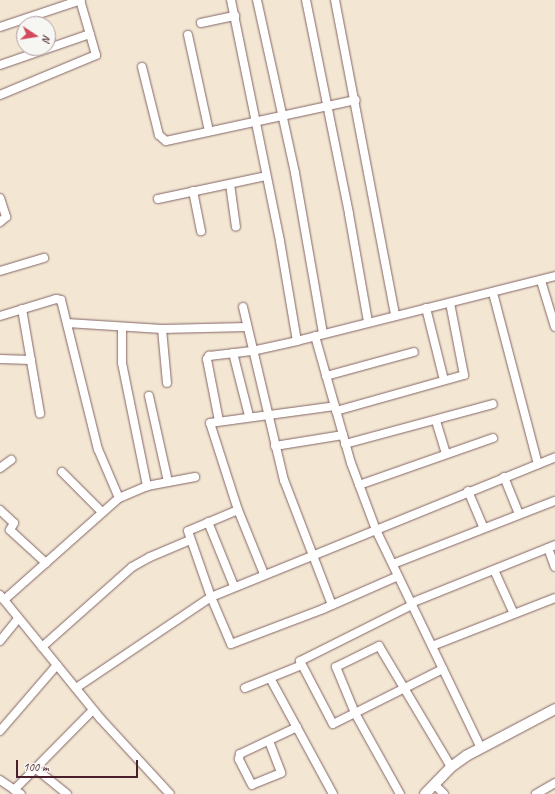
<!DOCTYPE html>
<style>
body{margin:0}
#map{position:relative;width:555px;height:794px;overflow:hidden;background:#f3e7d3;font-family:Caveat,sans-serif}
div>[style]{position:absolute}
.roads{filter:drop-shadow(0 0 1px #856566) drop-shadow(0 0 1px #856566)}
.minor>*{height:8px;margin:-4px;padding:0 4px;transform-origin:4px;border-radius:4px;background:#fff}
.tertiary>*{height:10px;margin:-5px;padding:0 5px;transform-origin:5px;border-radius:5px;background:#fff}
span{translate:-50% -50%;white-space:nowrap;text-align:center;line-height:1.15;-webkit-text-stroke:3.5px #f6f6f2;paint-order:stroke}
.north{position:absolute;left:16px;top:16px;width:40px;height:40px;box-sizing:border-box;background:#f6f6f2;border:1px solid #b1a0a2;border-radius:50%;rotate:102deg;font-size:11px;font-weight:700;line-height:16px;text-align:center;color:#4a1f2b}
.north::after{content:'';display:block;margin:auto;width:14px;height:18px;background:#d1495b;clip-path:polygon(50% 0,100% 100%,50% 72%,0 100%)}
.scale{position:absolute;left:16px;top:760px;width:122px;height:18px;box-sizing:border-box;border:2px solid #4a1f2b;border-top:0;padding-left:5px;font-size:12px;line-height:14px;white-space:nowrap;color:#4a1f2b;-webkit-text-stroke:3px #f6f6f2;paint-order:stroke}
</style>
<div id="map">
<div class="roads">
<div class="minor">
<div style="left:231px;top:0;width:246px;rotate:78.5deg"></div>
<div style="left:280px;top:241px;width:101px;rotate:80.4deg"></div>
<div style="left:257px;top:0;width:177px;rotate:77.6deg"></div>
<div style="left:295px;top:173px;width:163px;rotate:80.1deg"></div>
<div style="left:306px;top:0;width:218px;rotate:78.6deg"></div>
<div style="left:349px;top:214px;width:110px;rotate:80deg"></div>
<div style="left:335px;top:0;width:321px;rotate:79.2deg"></div>
<div style="left:201px;top:23px;width:35px;rotate:-12deg"></div>
<div style="left:0;top:27px;width:85px;rotate:-18.4deg"></div>
<div style="left:188px;top:35px;width:98px;rotate:77.7deg"></div>
<div style="left:0;top:65px;width:95px;rotate:-19deg"></div>
<div style="left:142px;top:67px;width:70px;rotate:76deg"></div>
<div style="left:159px;top:135px;width:9px;rotate:41deg"></div>
<div style="left:166px;top:141px;width:194px;rotate:-12.2deg"></div>
<div style="left:0;top:95px;width:104px;rotate:-22.6deg"></div>
<div style="left:96px;top:55px;width:57px;rotate:-106.2deg"></div>
<div style="left:230px;top:184px;width:43px;rotate:82.1deg"></div>
<div style="left:193px;top:191px;width:41px;rotate:78.7deg"></div>
<div style="left:0;top:198px;width:20px;rotate:72deg"></div>
<div style="left:6px;top:217px;width:8px;rotate:140deg"></div>
<div style="left:158px;top:199px;width:110px;rotate:-12deg"></div>
<div style="left:0;top:271px;width:46px;rotate:-16.5deg"></div>
<div style="left:541px;top:281px;width:48px;rotate:73.1deg"></div>
<div style="left:493px;top:293px;width:177px;rotate:75.3deg"></div>
<div style="left:243px;top:307px;width:178px;rotate:76.7deg"></div>
<div style="left:284px;top:480px;width:134px;rotate:69deg"></div>
<div style="left:426px;top:308px;width:74px;rotate:76deg"></div>
<div style="left:22px;top:309px;width:106px;rotate:80.2deg"></div>
<div style="left:0;top:316px;width:59px;rotate:-16.9deg"></div>
<div style="left:56px;top:299px;width:5px;rotate:11deg"></div>
<div style="left:61px;top:300px;width:154px;rotate:76.1deg"></div>
<div style="left:98px;top:449px;width:53px;rotate:66.8deg"></div>
<div style="left:67px;top:323px;width:95px;rotate:3.6deg"></div>
<div style="left:162px;top:329px;width:85px;rotate:-1.3deg"></div>
<div style="left:122px;top:328px;width:35px;rotate:90deg"></div>
<div style="left:122px;top:363px;width:126px;rotate:78.5deg"></div>
<div style="left:162px;top:329px;width:54px;rotate:84.7deg"></div>
<div style="left:315px;top:336px;width:132px;rotate:74.2deg"></div>
<div style="left:351px;top:463px;width:72px;rotate:69.5deg"></div>
<div style="left:376px;top:530px;width:242px;rotate:64.3deg"></div>
<div style="left:233px;top:353px;width:65px;rotate:75.7deg"></div>
<div style="left:0;top:359px;width:31px;rotate:2deg"></div>
<div style="left:326px;top:376px;width:91px;rotate:-15.3deg"></div>
<div style="left:149px;top:396px;width:88px;rotate:77.5deg"></div>
<div style="left:336px;top:411px;width:133px;rotate:-15.7deg"></div>
<div style="left:464px;top:375px;width:73px;rotate:-101deg"></div>
<div style="left:219px;top:421px;width:63px;rotate:-101deg"></div>
<div style="left:207px;top:359px;width:4px;rotate:-56deg"></div>
<div style="left:209px;top:356px;width:43px;rotate:-6.6deg"></div>
<div style="left:252px;top:351px;width:46px;rotate:-12.5deg"></div>
<div style="left:297px;top:341px;width:266px;rotate:-14.1deg"></div>
<div style="left:436px;top:421px;width:34px;rotate:73deg"></div>
<div style="left:345px;top:444px;width:153px;rotate:-15.1deg"></div>
<div style="left:275px;top:446px;width:69px;rotate:-9.2deg"></div>
<div style="left:0;top:468px;width:14px;rotate:-36deg"></div>
<div style="left:62px;top:472px;width:57px;rotate:45deg"></div>
<div style="left:504px;top:477px;width:40px;rotate:68deg"></div>
<div style="left:359px;top:485px;width:142px;rotate:-19.3deg"></div>
<div style="left:468px;top:491px;width:39px;rotate:67deg"></div>
<div style="left:0;top:510px;width:19px;rotate:43deg"></div>
<div style="left:14px;top:523px;width:8px;rotate:120deg"></div>
<div style="left:10px;top:530px;width:49px;rotate:42.5deg"></div>
<div style="left:238px;top:510px;width:54px;rotate:157.2deg"></div>
<div style="left:188px;top:531px;width:70px;rotate:70.8deg"></div>
<div style="left:211px;top:597px;width:51px;rotate:66.9deg"></div>
<div style="left:231px;top:644px;width:98px;rotate:-20.8deg"></div>
<div style="left:323px;top:609px;width:82px;rotate:-23.7deg"></div>
<div style="left:208px;top:522px;width:69px;rotate:67.9deg"></div>
<div style="left:548px;top:548px;width:20px;rotate:70deg"></div>
<div style="left:393px;top:564px;width:174px;rotate:-21.3deg"></div>
<div style="left:494px;top:570px;width:48px;rotate:65.6deg"></div>
<div style="left:264px;top:574px;width:69px;rotate:-112.1deg"></div>
<div style="left:238px;top:510px;width:91px;rotate:-107.8deg"></div>
<div style="left:210px;top:423px;width:126px;rotate:-7.7deg"></div>
<div style="left:0;top:595px;width:159px;rotate:50.9deg"></div>
<div style="left:100px;top:718px;width:103px;rotate:47.4deg"></div>
<div style="left:4px;top:600px;width:154px;rotate:-41.6deg"></div>
<div style="left:119px;top:498px;width:30px;rotate:-23deg"></div>
<div style="left:147px;top:486px;width:49px;rotate:-10.6deg"></div>
<div style="left:411px;top:603px;width:155px;rotate:-21.9deg"></div>
<div style="left:412px;top:605px;width:125px;rotate:153.4deg"></div>
<div style="left:300px;top:661px;width:71px;rotate:62.4deg"></div>
<div style="left:333px;top:724px;width:123px;rotate:-26.6deg"></div>
<div style="left:0;top:641px;width:28px;rotate:-51deg"></div>
<div style="left:432px;top:646px;width:132px;rotate:-21.3deg"></div>
<div style="left:42px;top:647px;width:120px;rotate:-41.6deg"></div>
<div style="left:132px;top:567px;width:21px;rotate:-29deg"></div>
<div style="left:150px;top:557px;width:43px;rotate:-23deg"></div>
<div style="left:270px;top:678px;width:132px;rotate:61.5deg"></div>
<div style="left:76px;top:688px;width:163px;rotate:-34deg"></div>
<div style="left:211px;top:597px;width:371px;rotate:-22.1deg"></div>
<div style="left:245px;top:688px;width:61px;rotate:-22deg"></div>
<div style="left:0;top:731px;width:87px;rotate:-49.2deg"></div>
<div style="left:269px;top:741px;width:34px;rotate:69deg"></div>
<div style="left:281px;top:773px;width:31px;rotate:158deg"></div>
<div style="left:252px;top:785px;width:29px;rotate:-117deg"></div>
<div style="left:239px;top:759px;width:5px;rotate:-79deg"></div>
<div style="left:240px;top:754px;width:63px;rotate:-25.3deg"></div>
<div style="left:35px;top:768px;width:41px;rotate:39.1deg"></div>
<div style="left:0;top:780px;width:25px;rotate:34deg"></div>
<div style="left:434px;top:784px;width:14px;rotate:45deg"></div>
<div style="left:14px;top:790px;width:112px;rotate:-45.4deg"></div>
<div style="left:400px;top:794px;width:93px;rotate:-119.1deg"></div>
<div style="left:355px;top:713px;width:50px;rotate:-112.4deg"></div>
<div style="left:336px;top:667px;width:48px;rotate:-26deg"></div>
<div style="left:379px;top:646px;width:141px;rotate:59.2deg"></div>
<div style="left:536px;top:794px;width:22px;rotate:-30deg"></div>
</div>
<div class="tertiary">
<div style="left:425px;top:794px;width:37px;rotate:-46deg"></div>
<div style="left:451px;top:767px;width:19px;rotate:-36deg"></div>
<div style="left:466px;top:756px;width:101px;rotate:-27.8deg"></div>
</div>
</div>
<div class="north">N</div>
<div class="scale">100 m</div>
</div>
